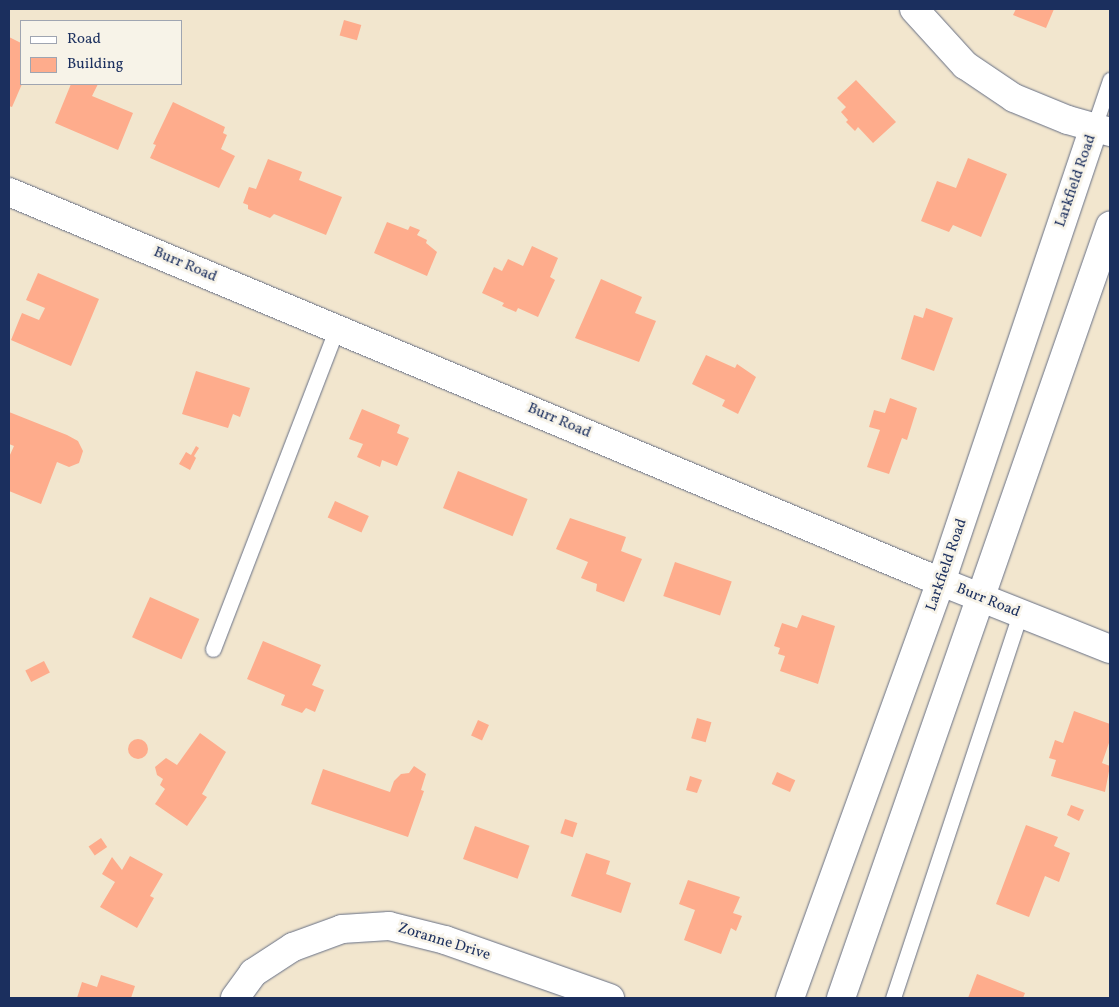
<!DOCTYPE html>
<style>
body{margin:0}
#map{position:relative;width:1119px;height:1007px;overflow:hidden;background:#f2e6ce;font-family:Vollkorn,serif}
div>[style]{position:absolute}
.building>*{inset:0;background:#feac8c;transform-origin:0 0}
.round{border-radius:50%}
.roads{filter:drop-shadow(0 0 1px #666f85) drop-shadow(0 0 1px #666f85)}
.service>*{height:15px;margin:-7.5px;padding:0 7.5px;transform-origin:7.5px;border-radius:7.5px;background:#fff}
.minor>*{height:28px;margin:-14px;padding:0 14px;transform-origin:14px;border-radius:14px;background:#fff}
.tertiary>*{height:28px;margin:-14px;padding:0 14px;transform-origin:14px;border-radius:14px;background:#fff}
.secondary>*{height:28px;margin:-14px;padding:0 14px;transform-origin:14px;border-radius:14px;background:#fff}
span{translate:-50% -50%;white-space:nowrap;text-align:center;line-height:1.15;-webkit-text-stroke:5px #f7f3e8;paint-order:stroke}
.street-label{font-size:15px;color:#1b2f5e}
.frame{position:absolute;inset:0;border:10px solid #1b2f5e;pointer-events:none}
.legend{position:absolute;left:20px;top:20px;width:162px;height:65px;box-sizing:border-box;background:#f7f3e8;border:1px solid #9fa5b1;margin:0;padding:6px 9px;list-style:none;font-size:15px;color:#1b2f5e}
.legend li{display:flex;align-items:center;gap:10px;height:25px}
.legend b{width:25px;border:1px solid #9fa5b1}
</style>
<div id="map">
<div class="building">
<div style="clip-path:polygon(1016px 9px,1054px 9px,1046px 28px,1013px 15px)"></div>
<div style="left:344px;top:20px;width:18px;height:16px;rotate:16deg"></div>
<div style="clip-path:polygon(9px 37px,21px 43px,22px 84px,12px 107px,9px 106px)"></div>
<div style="clip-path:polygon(856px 80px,896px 122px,873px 143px,858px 127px,855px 131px,846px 122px,848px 120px,841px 112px,846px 107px,837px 98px)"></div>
<div style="clip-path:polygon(71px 84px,98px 84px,92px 96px,133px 113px,118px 150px,55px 123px)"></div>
<div style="clip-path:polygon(173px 102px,225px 127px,223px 133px,227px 135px,221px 149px,235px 156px,219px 188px,150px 158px,156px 145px,153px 144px)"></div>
<div style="clip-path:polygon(968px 158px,1007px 174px,981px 237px,953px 225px,949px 232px,921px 221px,937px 181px,956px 188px)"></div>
<div style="clip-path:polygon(268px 159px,302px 172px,299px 180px,342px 197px,326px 235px,274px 214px,270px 218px,248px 209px,248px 205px,243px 203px,249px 187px,256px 189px)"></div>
<div style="clip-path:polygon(387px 222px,408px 230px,410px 226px,420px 230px,417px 235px,427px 240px,426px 243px,437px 252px,427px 276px,374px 253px)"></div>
<div style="clip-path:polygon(532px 246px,558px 258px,550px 277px,555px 280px,538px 317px,518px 308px,516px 312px,502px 306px,504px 303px,482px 293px,494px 267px,502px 271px,508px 259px,523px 266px)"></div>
<div style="clip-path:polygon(38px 273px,99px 299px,71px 366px,11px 340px,22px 313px,39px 320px,45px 308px,26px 300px)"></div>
<div style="clip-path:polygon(601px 279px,642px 297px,635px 313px,656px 321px,639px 362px,575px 338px)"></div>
<div style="clip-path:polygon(926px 308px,953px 318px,934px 371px,901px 359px,914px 315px,923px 318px)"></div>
<div style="clip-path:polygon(706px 355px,735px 368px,737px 364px,756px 377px,738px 414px,722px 406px,725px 400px,692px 384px)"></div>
<div style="clip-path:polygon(196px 371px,250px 388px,240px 417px,233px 414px,228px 428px,182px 414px)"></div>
<div style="clip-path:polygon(890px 398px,917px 408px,907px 440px,902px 438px,889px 474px,867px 467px,880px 430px,869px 427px,874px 410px,885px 413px)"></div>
<div style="clip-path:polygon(362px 409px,400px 425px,397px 433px,409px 438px,397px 466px,382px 460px,380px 467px,357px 457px,363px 444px,349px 439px)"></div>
<div style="clip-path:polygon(9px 412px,67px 435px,78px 441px,83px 451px,79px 463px,69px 467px,57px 462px,41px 504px,9px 491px,9px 457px,14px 446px,9px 444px)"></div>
<div style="clip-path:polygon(196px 446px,199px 448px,194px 456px,196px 458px,190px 470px,179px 464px,186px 452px,191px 455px)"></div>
<div style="left:458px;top:471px;width:75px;height:40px;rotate:22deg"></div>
<div style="left:335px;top:501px;width:37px;height:18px;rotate:24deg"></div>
<div style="clip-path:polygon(570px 518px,626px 537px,621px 551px,642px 559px,624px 602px,596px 591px,597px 584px,581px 578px,588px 562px,556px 549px)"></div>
<div style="left:675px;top:562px;width:60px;height:36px;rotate:19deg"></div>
<div style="left:150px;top:597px;width:54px;height:44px;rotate:24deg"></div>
<div style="clip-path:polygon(802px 615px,835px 626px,818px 684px,780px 671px,785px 656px,778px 654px,780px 648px,774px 646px,782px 623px,797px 628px)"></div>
<div style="clip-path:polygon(263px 641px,321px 665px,312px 685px,324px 690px,315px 712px,306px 708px,302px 713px,281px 705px,285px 695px,247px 679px)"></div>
<div style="left:44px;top:661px;width:13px;height:21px;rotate:63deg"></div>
<div style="clip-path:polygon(1074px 711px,1110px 724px,1110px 740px,1102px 763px,1110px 766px,1105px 792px,1051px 776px,1056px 760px,1049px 758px,1055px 740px,1063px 743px)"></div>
<div style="left:697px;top:718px;width:15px;height:21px;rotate:16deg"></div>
<div style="left:478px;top:720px;width:12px;height:17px;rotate:24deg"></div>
<div style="clip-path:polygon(200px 733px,226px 752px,202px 794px,207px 797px,187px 826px,155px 804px,165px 789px,160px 785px,163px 779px,157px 775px,155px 767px,166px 758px,177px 765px)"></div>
<div class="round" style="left:128px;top:739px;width:20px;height:20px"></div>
<div style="clip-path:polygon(414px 766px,426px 774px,421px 790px,424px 791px,408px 837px,311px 804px,323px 769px,390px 792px,394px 781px,401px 774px,409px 773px)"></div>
<div style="left:777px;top:772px;width:20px;height:13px;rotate:24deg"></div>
<div style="clip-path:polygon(690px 776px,702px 780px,697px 793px,686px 790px)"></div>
<div style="clip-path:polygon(1071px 805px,1084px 810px,1079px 821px,1067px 815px)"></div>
<div style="left:565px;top:819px;width:13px;height:15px;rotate:18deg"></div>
<div style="clip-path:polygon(1026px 825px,1058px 837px,1054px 846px,1070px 853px,1059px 882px,1045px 876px,1029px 917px,996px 904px)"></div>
<div style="left:475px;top:826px;width:58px;height:35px;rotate:20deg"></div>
<div style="left:101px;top:838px;width:11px;height:15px;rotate:56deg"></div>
<div style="clip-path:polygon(586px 853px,610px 861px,606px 874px,631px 883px,621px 913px,571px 896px)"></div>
<div style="clip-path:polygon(130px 856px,163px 874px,150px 896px,154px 898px,137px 928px,100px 907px,115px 882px,102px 874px,112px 857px,122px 870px)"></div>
<div style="clip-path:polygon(688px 880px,740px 897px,733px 913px,742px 916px,736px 931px,731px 928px,721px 954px,684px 940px,695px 910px,679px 904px)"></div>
<div style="clip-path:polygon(977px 974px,1025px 993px,1023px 998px,968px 998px)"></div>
<div style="clip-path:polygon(101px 975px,135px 986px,131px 998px,77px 998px,82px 982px,97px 987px)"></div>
</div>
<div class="roads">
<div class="service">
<div style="left:1094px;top:127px;width:50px;rotate:-71.2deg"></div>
<div style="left:213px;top:649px;width:344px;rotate:-68.9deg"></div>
<div style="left:893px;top:998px;width:404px;rotate:-71.7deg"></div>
</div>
<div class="minor">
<div style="left:914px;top:9px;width:76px;rotate:47.7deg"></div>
<div style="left:965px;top:65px;width:59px;rotate:34deg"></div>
<div style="left:1014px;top:98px;width:58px;rotate:22.2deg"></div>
<div style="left:1068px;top:120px;width:44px;rotate:15.9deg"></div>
<div style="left:235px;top:998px;width:31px;rotate:-54deg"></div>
<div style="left:253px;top:973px;width:48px;rotate:-33deg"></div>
<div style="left:293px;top:947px;width:52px;rotate:-20.2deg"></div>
<div style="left:342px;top:929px;width:47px;rotate:-3.7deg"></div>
<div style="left:389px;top:926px;width:58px;rotate:14deg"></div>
<div style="left:445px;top:940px;width:175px;rotate:19.4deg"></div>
<div style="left:790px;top:998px;width:443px;rotate:-70.1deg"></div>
<div style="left:941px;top:582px;width:480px;rotate:-71.4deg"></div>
</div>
<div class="tertiary">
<div style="left:9px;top:192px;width:992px;rotate:22.71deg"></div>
<div style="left:924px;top:575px;width:200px;rotate:21.7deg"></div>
</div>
<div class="secondary">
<div style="left:841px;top:998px;width:818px;rotate:-70.79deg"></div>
</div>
</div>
<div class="street-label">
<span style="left:1076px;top:181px;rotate:-71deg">Larkfield Road</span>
<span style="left:185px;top:265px;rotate:23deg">Burr Road</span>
<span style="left:559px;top:421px;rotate:23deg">Burr Road</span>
<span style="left:947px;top:565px;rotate:-71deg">Larkfield Road</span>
<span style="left:988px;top:601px;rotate:22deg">Burr Road</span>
<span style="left:444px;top:942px;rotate:17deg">Zoranne Drive</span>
</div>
<div class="frame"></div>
<ul class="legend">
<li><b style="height:6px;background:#fff"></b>Road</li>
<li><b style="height:14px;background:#feac8c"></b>Building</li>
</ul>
</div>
